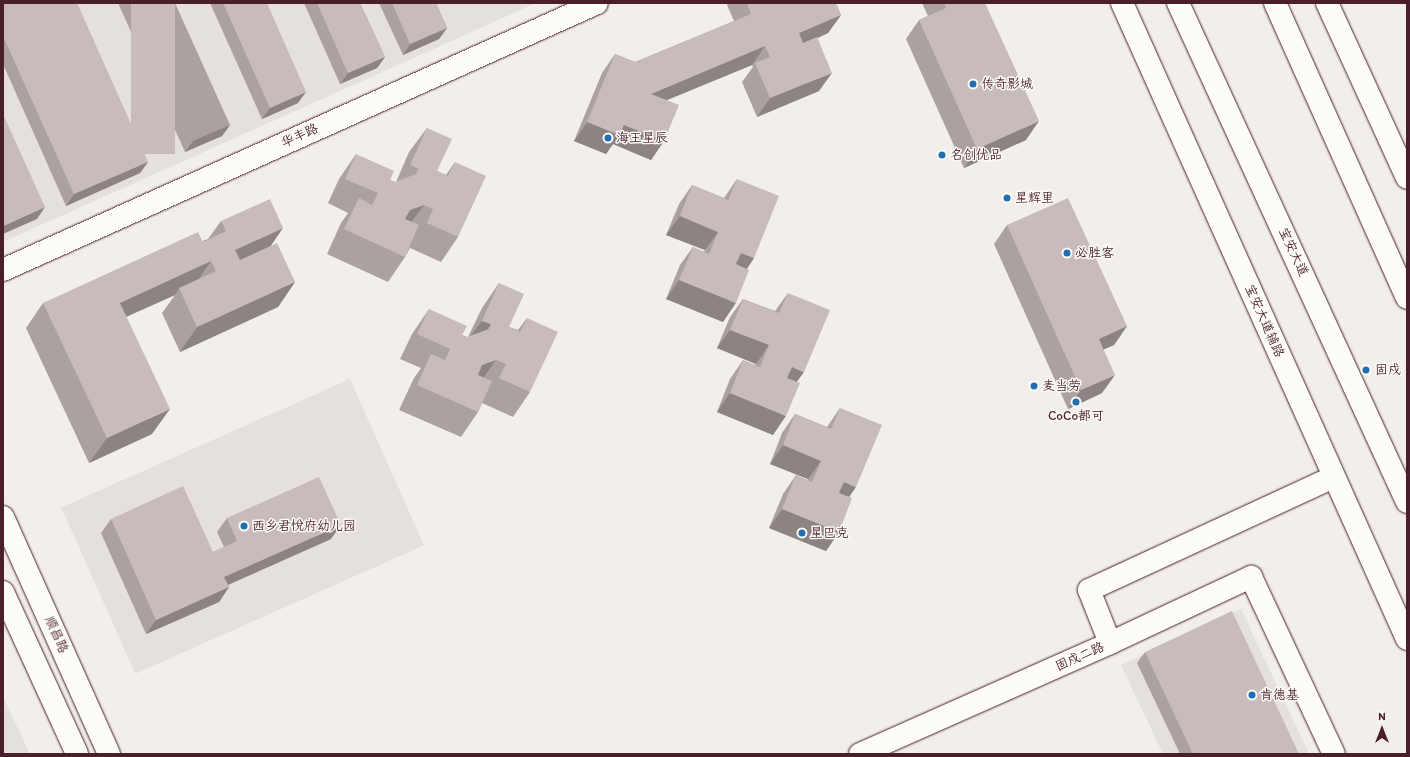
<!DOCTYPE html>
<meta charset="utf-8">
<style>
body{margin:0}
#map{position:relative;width:1410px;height:757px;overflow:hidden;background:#f2efeb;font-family:Itim,"LXGW WenKai TC",sans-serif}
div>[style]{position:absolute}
.built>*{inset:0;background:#e5dfdd;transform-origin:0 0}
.roads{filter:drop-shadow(0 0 1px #4a1f2b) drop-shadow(0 0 1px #4a1f2b)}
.minor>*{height:22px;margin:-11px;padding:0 11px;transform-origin:11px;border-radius:11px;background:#fdfcf7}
.major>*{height:22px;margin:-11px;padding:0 11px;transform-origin:11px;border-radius:11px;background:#fdfcf7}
.wall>*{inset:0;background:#aca1a1}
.shaded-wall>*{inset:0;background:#8c8383}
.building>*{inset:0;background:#c8bbbb;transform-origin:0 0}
.dots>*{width:11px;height:11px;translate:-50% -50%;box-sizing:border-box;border:2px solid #fdfcf7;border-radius:50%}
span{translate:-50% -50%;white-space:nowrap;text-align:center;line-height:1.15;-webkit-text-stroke:3px #fdfcf7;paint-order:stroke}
.poi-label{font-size:13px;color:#4a1f2b}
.left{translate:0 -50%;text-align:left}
.street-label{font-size:13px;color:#4a1f2b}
.frame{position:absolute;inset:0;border:4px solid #4a1f2b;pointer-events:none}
.north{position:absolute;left:1362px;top:709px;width:40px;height:40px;-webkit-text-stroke:3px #fdfcf7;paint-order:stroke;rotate:0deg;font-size:11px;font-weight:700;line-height:16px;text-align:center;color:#4a1f2b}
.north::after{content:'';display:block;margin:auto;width:14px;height:18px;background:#4a1f2b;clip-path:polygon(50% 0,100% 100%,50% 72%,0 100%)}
</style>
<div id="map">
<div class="built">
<div style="clip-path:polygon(3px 3px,536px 3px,3px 242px)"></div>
<div style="left:350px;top:379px;width:182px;height:316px;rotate:66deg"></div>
<div style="clip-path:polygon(1241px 609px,1309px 754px,1163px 754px,1121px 665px)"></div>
<div style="clip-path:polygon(3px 697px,30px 754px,3px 754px)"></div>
</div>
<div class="roads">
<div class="minor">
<div style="left:3px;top:270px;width:651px;rotate:-24.2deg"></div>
<div style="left:3px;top:517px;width:260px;rotate:65.9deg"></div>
<div style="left:3px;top:592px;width:178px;rotate:65.4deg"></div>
<div style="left:1110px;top:643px;width:156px;rotate:-25.1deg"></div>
<div style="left:1251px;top:577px;width:195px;rotate:64.9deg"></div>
<div style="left:860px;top:754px;width:274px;rotate:-23.9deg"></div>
<div style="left:1110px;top:643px;width:57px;rotate:-111.6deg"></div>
<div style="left:1089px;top:590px;width:269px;rotate:-24.8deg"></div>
</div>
<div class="major">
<div style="left:1122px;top:3px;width:697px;rotate:65.86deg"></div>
<div style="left:1178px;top:3px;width:549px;rotate:65.35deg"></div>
<div style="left:1275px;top:3px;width:323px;rotate:65.9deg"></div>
<div style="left:1327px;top:3px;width:192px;rotate:65.4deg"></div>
</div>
</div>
<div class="wall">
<div style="clip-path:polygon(3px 3px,148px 162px,140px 173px,66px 206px,3px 64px)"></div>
<div style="clip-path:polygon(118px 3px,175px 3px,230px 125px,222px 136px,185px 152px)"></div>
<div style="clip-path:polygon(210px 3px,267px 3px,298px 103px,262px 119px)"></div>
<div style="clip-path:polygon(304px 3px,360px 3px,385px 57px,377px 68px,340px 84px)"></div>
<div style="clip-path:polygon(379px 3px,436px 3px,447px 28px,439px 39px,403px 55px)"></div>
<div style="clip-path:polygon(729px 3px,836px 3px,841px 15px,828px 33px,818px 38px,819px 91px,757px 117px,742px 82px,753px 67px,752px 65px,667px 100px,664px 141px,651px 160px,613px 144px,606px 154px,574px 141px,602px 73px,615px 54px,635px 62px,734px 21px,727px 5px)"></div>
<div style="clip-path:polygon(922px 3px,985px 3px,1026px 140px,964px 168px,906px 39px,919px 20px,928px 16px)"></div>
<div style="clip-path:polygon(427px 128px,437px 171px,446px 175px,455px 162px,458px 237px,441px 262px,410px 248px,405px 257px,388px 282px,327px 254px,341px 223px,348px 213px,328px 203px,339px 179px,356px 154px,390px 180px,395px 182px,396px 182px,409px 152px)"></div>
<div style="clip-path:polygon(737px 179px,754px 258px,747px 269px,723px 322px,666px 299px,680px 265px,693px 247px,704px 252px,705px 250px,666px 235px,679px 204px,692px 185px,724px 198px)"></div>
<div style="clip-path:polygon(221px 221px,271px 246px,295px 282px,278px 307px,180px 352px,162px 313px,175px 295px,126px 317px,152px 434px,89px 463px,26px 328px,43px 303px,208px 239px)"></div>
<div style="clip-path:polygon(1007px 225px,1127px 326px,1114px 345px,1104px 349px,1102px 393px,1068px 409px,994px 244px)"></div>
<div style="clip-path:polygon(499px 283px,509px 327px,518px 330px,527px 318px,530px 392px,513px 417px,482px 403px,478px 412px,461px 437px,399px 410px,414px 378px,421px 368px,400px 359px,412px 334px,429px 309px,462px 335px,467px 337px,468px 337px,482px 308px)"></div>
<div style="clip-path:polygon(788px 293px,797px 382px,773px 435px,717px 412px,730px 379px,743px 360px,755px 365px,756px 364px,717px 348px,730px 317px,743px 299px,775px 311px)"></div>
<div style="clip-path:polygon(840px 408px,849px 497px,839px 532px,826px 551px,769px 528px,783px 494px,796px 475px,807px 480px,808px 479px,770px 464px,782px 433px,795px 414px,827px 427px)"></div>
<div style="clip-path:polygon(227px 518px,331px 539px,228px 585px,229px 587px,219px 602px,146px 634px,101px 533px,111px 519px,213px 552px,224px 547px,217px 532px)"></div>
<div style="clip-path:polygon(1145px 652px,1299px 754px,1180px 754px,1137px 663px)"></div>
</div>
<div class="shaded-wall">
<div style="clip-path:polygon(841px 15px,828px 33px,786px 51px,799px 33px)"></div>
<div style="clip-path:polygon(447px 28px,439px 39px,403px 55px,410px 44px)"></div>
<div style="clip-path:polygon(765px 46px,752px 65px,638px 112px,651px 94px)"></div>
<div style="clip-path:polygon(385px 57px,377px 68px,340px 84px,348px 73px)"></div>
<div style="clip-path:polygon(832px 73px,819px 91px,757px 117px,770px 98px)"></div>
<div style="clip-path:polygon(306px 92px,298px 103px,262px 119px,270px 108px)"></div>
<div style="clip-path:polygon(1039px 121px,1026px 140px,964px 168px,977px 149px)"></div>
<div style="clip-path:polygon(587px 122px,624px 125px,664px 141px,651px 160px,613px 144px,606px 154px,574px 141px)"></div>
<div style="clip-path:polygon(230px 125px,222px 136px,185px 152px,193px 141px)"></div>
<div style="clip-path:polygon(148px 162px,140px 173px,66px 206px,74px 194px)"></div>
<div style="clip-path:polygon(424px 205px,406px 229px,392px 234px,410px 210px)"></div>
<div style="clip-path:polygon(45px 207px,37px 219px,3px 234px,3px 226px)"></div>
<div style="clip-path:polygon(680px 216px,718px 232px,705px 250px,666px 235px)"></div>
<div style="clip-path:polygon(283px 228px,266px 253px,218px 275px,235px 250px)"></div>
<div style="clip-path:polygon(741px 253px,754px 258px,741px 277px,728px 272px)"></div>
<div style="clip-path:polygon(211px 261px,194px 286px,179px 288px,175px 295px,103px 327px,120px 303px)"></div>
<div style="clip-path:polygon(679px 280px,736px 303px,723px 322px,666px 299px)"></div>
<div style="clip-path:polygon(295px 282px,278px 307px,180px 352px,197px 327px)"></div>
<div style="clip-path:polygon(482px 321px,491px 324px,474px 349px,464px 345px)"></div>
<div style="clip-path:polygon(1127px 326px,1114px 345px,1086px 357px,1099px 339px)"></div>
<div style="clip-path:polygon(730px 330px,769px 345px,756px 364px,717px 348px)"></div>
<div style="clip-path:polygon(496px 360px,479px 384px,465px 390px,482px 365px)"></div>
<div style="clip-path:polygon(792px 367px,804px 372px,791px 390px,779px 385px)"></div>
<div style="clip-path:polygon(1115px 375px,1102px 393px,1068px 409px,1081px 390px)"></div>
<div style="clip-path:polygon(730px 393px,786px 416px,773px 435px,717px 412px)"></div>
<div style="clip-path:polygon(170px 409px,152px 434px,89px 463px,107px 438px)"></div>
<div style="clip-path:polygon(783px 445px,821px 461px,808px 479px,770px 464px)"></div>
<div style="clip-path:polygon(844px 482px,856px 487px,843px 506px,831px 501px)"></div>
<div style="clip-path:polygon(782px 509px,839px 532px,826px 551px,769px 528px)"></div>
<div style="clip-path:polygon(341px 525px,331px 539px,214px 591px,224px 577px)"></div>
<div style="clip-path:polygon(229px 587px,219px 602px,146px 634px,156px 620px)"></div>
</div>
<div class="building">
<div style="clip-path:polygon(3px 3px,77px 3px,148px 162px,74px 194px,3px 36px)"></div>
<div style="left:131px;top:3px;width:44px;height:151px"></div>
<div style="clip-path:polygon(223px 3px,267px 3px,306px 92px,270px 108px)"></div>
<div style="clip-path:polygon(317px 3px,360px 3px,385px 57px,348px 73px)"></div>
<div style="clip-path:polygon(392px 3px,436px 3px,447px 28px,410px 44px)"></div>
<div style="clip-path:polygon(747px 3px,836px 3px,841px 15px,799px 33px,803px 43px,817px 37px,832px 73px,770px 98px,755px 63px,770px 57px,765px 46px,651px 94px,679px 105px,664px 141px,624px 125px,619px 135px,587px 122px,615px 54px,635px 62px,751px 14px)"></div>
<div style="clip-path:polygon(944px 3px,985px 3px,1039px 121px,977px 149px,919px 20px,946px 8px)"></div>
<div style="clip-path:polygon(3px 114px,45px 207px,3px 226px)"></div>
<div style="clip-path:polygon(427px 128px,452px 139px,437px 171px,448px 176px,455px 162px,486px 176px,458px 237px,427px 223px,433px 209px,424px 205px,410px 210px,405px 219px,419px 225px,405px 257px,344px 229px,359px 198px,372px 205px,378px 193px,345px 179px,356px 154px,394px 171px,390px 180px,395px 182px,416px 174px,419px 169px,410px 165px)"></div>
<div style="clip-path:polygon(737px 179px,779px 196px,754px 258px,741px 253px,736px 264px,749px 270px,736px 303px,679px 280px,693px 247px,709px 254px,718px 232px,680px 216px,692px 185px,728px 200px)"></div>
<div style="clip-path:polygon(1068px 198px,1127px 326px,1099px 339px,1115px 375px,1081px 390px,1007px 225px)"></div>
<div style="clip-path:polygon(270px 199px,283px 228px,235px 250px,240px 260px,277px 243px,295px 282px,197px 327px,179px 288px,216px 271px,211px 261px,120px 303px,170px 409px,107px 438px,43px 303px,198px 232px,203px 242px,226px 231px,221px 221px)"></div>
<div style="clip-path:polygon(499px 283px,524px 294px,509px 327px,520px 332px,527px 318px,558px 332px,530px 392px,499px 378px,506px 364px,496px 360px,482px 365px,478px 375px,492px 381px,478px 412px,417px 385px,431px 354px,445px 360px,450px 349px,417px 334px,429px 309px,467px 326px,462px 335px,467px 337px,489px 329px,491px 324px,482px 321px)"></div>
<div style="clip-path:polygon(788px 293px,830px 310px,804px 372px,792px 367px,787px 378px,800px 383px,786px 416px,730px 393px,743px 360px,760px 367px,769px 345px,730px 330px,743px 299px,779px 313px)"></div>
<div style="clip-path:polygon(840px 408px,882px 425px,856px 487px,844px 482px,839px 493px,852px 498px,839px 532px,782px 509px,796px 475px,812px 482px,821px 461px,783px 445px,795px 414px,831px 429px)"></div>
<div style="clip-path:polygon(319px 477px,341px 525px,224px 577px,229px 587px,156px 620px,111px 519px,183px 486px,213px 552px,237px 541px,227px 518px)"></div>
<div style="clip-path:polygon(1232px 611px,1299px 754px,1193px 754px,1145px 652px)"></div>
</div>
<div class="dots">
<div style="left:973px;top:84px;background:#1f6fb2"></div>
<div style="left:608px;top:138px;background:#1f6fb2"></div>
<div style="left:942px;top:155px;background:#1f6fb2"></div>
<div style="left:1007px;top:198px;background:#1f6fb2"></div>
<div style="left:1067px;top:253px;background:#1f6fb2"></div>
<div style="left:1366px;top:370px;background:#1f6fb2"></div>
<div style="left:1034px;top:386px;background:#1f6fb2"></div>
<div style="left:1076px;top:402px;background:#1f6fb2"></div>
<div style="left:244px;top:526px;background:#1f6fb2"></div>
<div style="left:802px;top:533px;background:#1f6fb2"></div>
<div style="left:1252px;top:695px;background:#1f6fb2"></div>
</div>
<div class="poi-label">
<span class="left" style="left:981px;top:84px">传奇影城</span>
<span class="left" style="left:616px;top:138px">海王星辰</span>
<span class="left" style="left:950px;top:155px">名创优品</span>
<span class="left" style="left:1015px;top:198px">星辉里</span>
<span class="left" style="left:1075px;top:253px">必胜客</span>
<span class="left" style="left:1375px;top:370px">固戍</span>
<span class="left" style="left:1042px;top:386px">麦当劳</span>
<span style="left:1076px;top:416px">CoCo都可</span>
<span class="left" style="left:252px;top:526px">西乡君悦府幼儿园</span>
<span class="left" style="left:810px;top:533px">星巴克</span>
<span class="left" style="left:1260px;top:695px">肯德基</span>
</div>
<div class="street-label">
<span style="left:300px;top:136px;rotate:-24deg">华丰路</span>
<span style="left:1293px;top:252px;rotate:65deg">宝安大道</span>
<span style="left:1264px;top:321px;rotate:66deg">宝安大道辅路</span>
<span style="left:56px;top:635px;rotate:66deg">顺昌路</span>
<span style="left:1080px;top:657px;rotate:-24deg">固戍二路</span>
</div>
<div class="frame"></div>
<div class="north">N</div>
</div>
